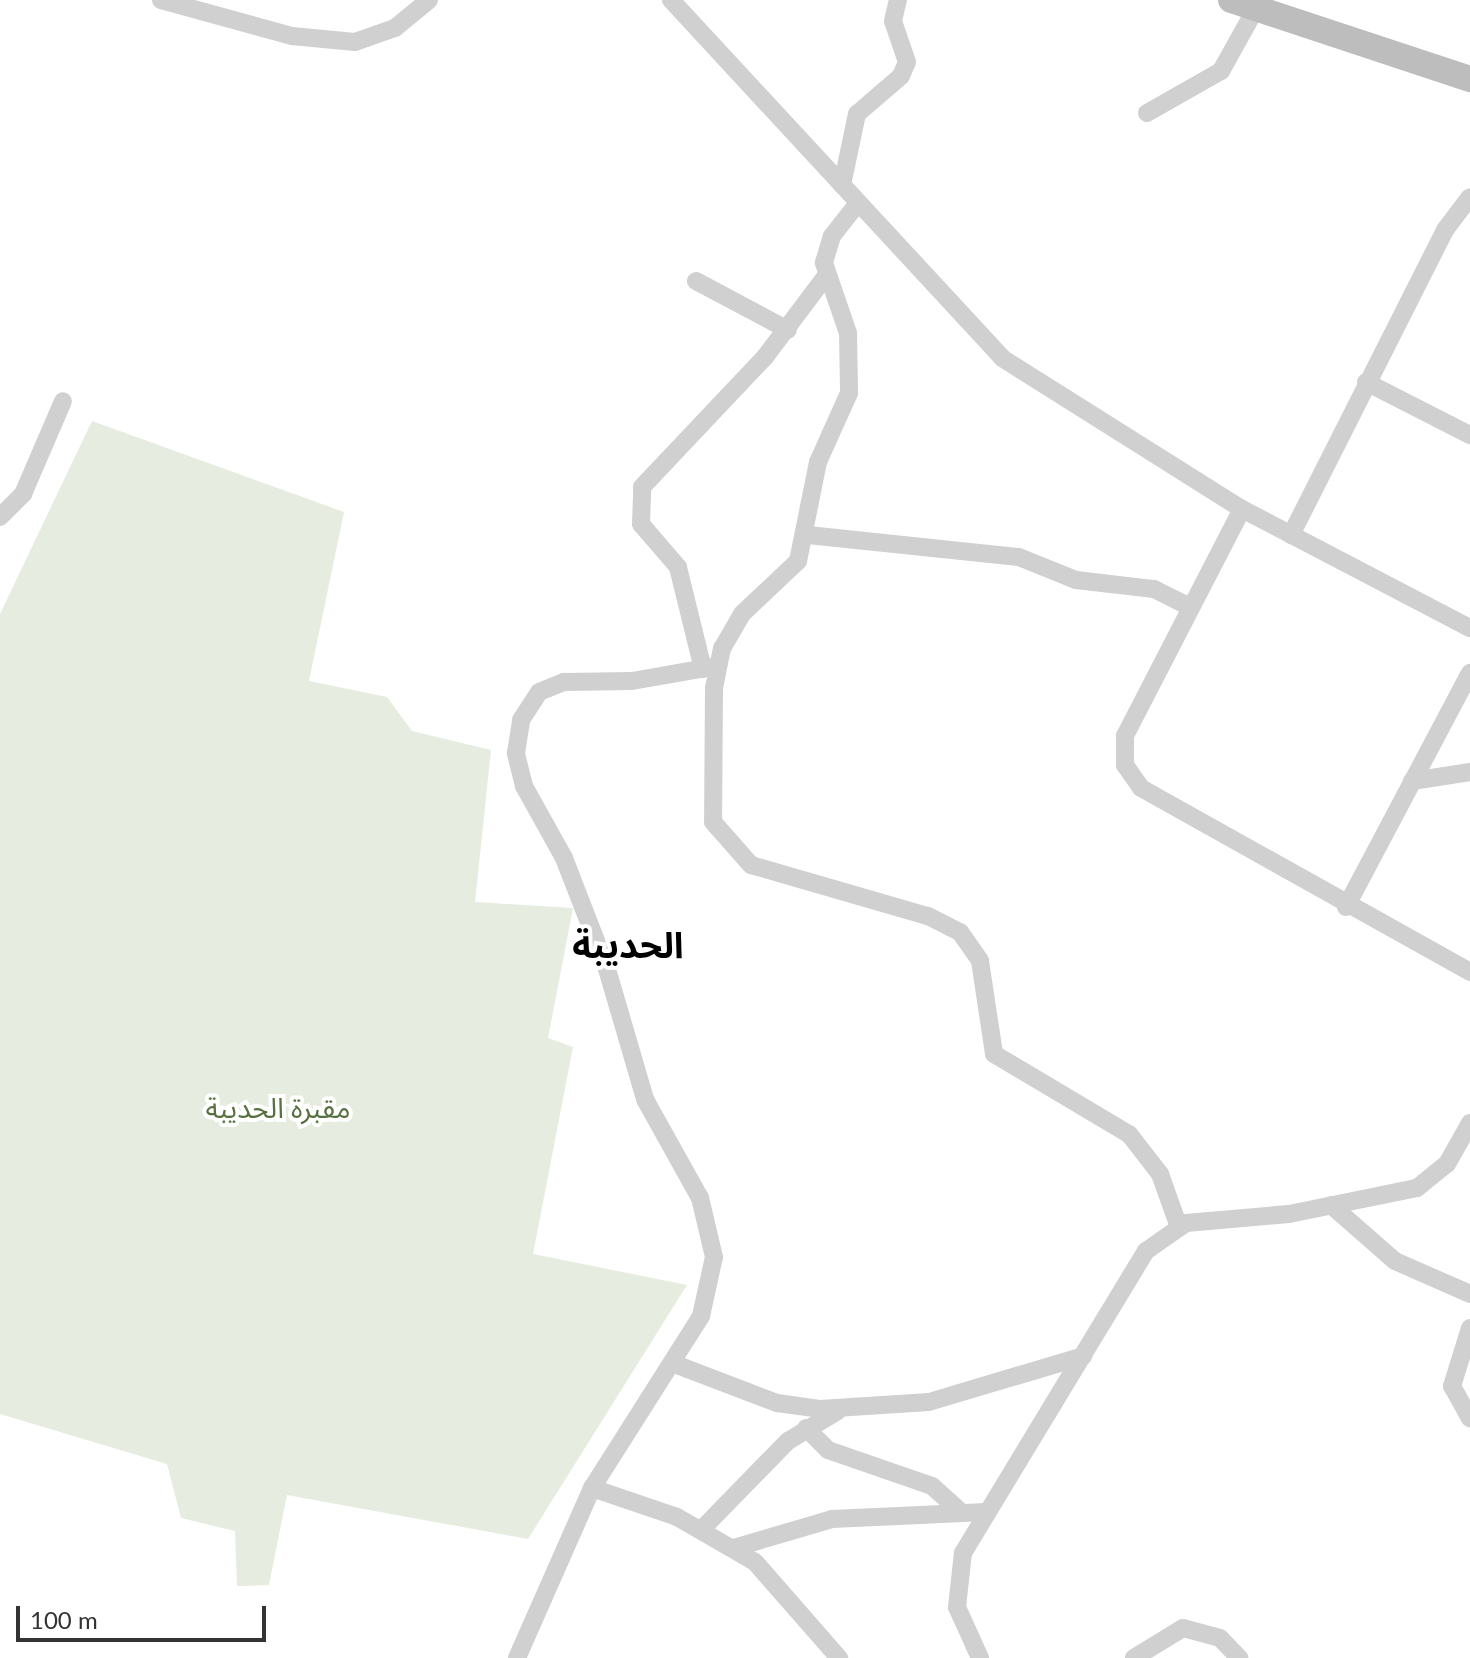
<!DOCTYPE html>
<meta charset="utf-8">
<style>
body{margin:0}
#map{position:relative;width:1470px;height:1658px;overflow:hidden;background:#fff;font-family:Lato,"Noto Sans Arabic",sans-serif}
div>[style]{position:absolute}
.green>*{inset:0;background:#e6ecdf}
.minor>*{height:18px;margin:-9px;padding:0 9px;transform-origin:9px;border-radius:9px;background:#d0d0d0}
.secondary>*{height:26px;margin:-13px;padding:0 13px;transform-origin:13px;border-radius:13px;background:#bdbdbd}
span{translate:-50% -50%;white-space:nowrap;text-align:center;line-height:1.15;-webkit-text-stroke:8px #fff;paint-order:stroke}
.park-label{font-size:28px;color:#56703f}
.district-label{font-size:36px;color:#000;font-weight:700}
.scale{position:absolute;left:16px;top:1606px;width:250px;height:36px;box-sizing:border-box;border:4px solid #333;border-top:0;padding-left:10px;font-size:24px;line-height:28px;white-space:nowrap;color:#333;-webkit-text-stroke:6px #fff;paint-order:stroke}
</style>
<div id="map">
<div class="green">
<div style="clip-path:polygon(92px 421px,344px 512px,309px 681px,387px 697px,412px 731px,491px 750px,475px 902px,573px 908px,548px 1038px,573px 1047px,533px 1254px,687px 1285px,528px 1539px,287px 1495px,269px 1585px,237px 1586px,235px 1531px,181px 1518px,167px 1464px,0 1414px,0 614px)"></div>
</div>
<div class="minor">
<div style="left:161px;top:0;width:136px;rotate:15.4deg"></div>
<div style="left:292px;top:36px;width:63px;rotate:5.4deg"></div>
<div style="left:355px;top:42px;width:42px;rotate:-19.3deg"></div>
<div style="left:395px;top:28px;width:44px;rotate:-39.5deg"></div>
<div style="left:671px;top:0;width:488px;rotate:47.2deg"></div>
<div style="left:1002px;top:358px;width:284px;rotate:32.2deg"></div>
<div style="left:1242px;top:509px;width:257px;rotate:27.6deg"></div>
<div style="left:1147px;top:113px;width:85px;rotate:-29.6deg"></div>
<div style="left:1221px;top:71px;width:70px;rotate:-60.9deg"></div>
<div style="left:842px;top:185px;width:73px;rotate:-78.1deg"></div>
<div style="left:857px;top:114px;width:58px;rotate:-40.8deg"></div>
<div style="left:901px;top:76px;width:15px;rotate:-67deg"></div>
<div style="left:907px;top:62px;width:43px;rotate:-108.9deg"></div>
<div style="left:893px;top:21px;width:22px;rotate:-77deg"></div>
<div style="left:858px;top:203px;width:42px;rotate:128.2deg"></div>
<div style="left:832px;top:236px;width:28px;rotate:107deg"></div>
<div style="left:824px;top:263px;width:74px;rotate:71.1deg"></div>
<div style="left:848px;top:333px;width:60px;rotate:89deg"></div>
<div style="left:849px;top:393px;width:76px;rotate:114.2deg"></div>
<div style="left:818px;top:462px;width:101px;rotate:101.4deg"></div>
<div style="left:798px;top:561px;width:77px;rotate:136.6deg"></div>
<div style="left:742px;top:614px;width:39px;rotate:120deg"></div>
<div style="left:722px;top:648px;width:41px;rotate:101.3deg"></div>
<div style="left:714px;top:688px;width:134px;rotate:90.4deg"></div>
<div style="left:713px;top:822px;width:57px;rotate:48.5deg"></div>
<div style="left:751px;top:865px;width:184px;rotate:16.1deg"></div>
<div style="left:928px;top:916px;width:36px;rotate:27deg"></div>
<div style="left:960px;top:932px;width:35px;rotate:55deg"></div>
<div style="left:980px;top:961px;width:94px;rotate:81.4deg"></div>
<div style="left:994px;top:1054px;width:157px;rotate:30.7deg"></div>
<div style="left:1129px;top:1134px;width:51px;rotate:52.2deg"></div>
<div style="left:1160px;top:1174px;width:56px;rotate:70.3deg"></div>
<div style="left:696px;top:281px;width:104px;rotate:28deg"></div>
<div style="left:1366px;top:382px;width:117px;rotate:27deg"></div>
<div style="left:1242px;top:509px;width:255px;rotate:117.3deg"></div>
<div style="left:1125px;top:736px;width:29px;rotate:90deg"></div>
<div style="left:1125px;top:765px;width:28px;rotate:55deg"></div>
<div style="left:1141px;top:788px;width:377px;rotate:29.2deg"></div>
<div style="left:0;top:517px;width:33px;rotate:-45deg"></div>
<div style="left:23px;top:494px;width:101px;rotate:-66.7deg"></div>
<div style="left:808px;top:535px;width:212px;rotate:6deg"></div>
<div style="left:1019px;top:557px;width:61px;rotate:22deg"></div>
<div style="left:1076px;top:580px;width:79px;rotate:6.6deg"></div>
<div style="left:1154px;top:589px;width:40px;rotate:26.6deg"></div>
<div style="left:1291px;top:535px;width:342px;rotate:-63.2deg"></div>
<div style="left:1445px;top:230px;width:41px;rotate:-52.9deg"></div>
<div style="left:703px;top:669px;width:105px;rotate:-103.8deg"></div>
<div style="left:678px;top:567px;width:57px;rotate:-130.7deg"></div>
<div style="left:641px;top:524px;width:37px;rotate:-88deg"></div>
<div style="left:642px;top:487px;width:179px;rotate:-46.6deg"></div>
<div style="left:765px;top:357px;width:100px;rotate:-53.1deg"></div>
<div style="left:1412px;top:781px;width:59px;rotate:-8.8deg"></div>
<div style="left:1346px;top:907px;width:265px;rotate:-62.1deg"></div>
<div style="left:1331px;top:1205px;width:85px;rotate:41.2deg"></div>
<div style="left:1395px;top:1261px;width:82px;rotate:23.7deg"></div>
<div style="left:1470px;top:1328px;width:61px;rotate:107.2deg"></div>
<div style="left:1452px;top:1386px;width:37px;rotate:61deg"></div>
<div style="left:672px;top:1363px;width:112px;rotate:20.9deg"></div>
<div style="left:777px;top:1403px;width:43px;rotate:7.9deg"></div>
<div style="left:820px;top:1409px;width:109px;rotate:-3.7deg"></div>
<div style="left:929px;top:1402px;width:161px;rotate:-16.6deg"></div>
<div style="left:806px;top:1428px;width:31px;rotate:45deg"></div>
<div style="left:828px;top:1450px;width:110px;rotate:19.1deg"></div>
<div style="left:932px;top:1486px;width:40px;rotate:42deg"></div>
<div style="left:592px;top:1488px;width:90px;rotate:18.8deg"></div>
<div style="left:677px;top:1517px;width:90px;rotate:30deg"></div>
<div style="left:755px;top:1562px;width:128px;rotate:48.8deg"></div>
<div style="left:702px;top:1529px;width:123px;rotate:-45.7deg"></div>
<div style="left:788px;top:1441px;width:58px;rotate:-31deg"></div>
<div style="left:734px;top:1548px;width:102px;rotate:-16.5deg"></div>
<div style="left:832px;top:1519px;width:154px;rotate:-2.6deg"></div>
<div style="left:517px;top:1658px;width:186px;rotate:-66.2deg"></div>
<div style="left:592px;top:1488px;width:204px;rotate:-57.6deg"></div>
<div style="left:701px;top:1316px;width:60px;rotate:-77.6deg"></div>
<div style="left:714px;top:1257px;width:61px;rotate:-103.3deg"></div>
<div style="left:700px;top:1198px;width:113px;rotate:-119.1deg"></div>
<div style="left:645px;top:1099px;width:135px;rotate:-106.3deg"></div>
<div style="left:607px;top:969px;width:119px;rotate:-111.2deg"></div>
<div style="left:564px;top:858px;width:82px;rotate:-119.1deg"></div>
<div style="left:524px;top:786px;width:34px;rotate:-104deg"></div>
<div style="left:516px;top:753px;width:33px;rotate:-81deg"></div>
<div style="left:521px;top:720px;width:33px;rotate:-57deg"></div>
<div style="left:539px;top:692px;width:27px;rotate:-22deg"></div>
<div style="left:564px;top:682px;width:68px;rotate:-0.8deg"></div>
<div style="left:632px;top:681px;width:86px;rotate:-10deg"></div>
<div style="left:980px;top:1658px;width:56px;rotate:-114.3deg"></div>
<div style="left:957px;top:1607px;width:54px;rotate:-83.7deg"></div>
<div style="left:963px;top:1553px;width:353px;rotate:-58.8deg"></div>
<div style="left:1146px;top:1251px;width:49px;rotate:-35deg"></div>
<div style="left:1186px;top:1223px;width:103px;rotate:-5deg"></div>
<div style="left:1289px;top:1214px;width:131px;rotate:-11.5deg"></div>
<div style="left:1417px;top:1188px;width:38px;rotate:-39deg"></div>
<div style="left:1447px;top:1164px;width:47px;rotate:-60.7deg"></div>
<div style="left:1134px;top:1658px;width:57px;rotate:-31.5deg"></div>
<div style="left:1183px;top:1628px;width:38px;rotate:15deg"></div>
<div style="left:1220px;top:1638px;width:28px;rotate:46deg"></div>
</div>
<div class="secondary">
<div style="left:1231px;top:0;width:252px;rotate:18.3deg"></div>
</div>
<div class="park-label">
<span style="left:278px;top:1107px">مقبرة الحديبة</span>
</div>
<div class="district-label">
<span style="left:628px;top:945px">الحديبة</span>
</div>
<div class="scale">100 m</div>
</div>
